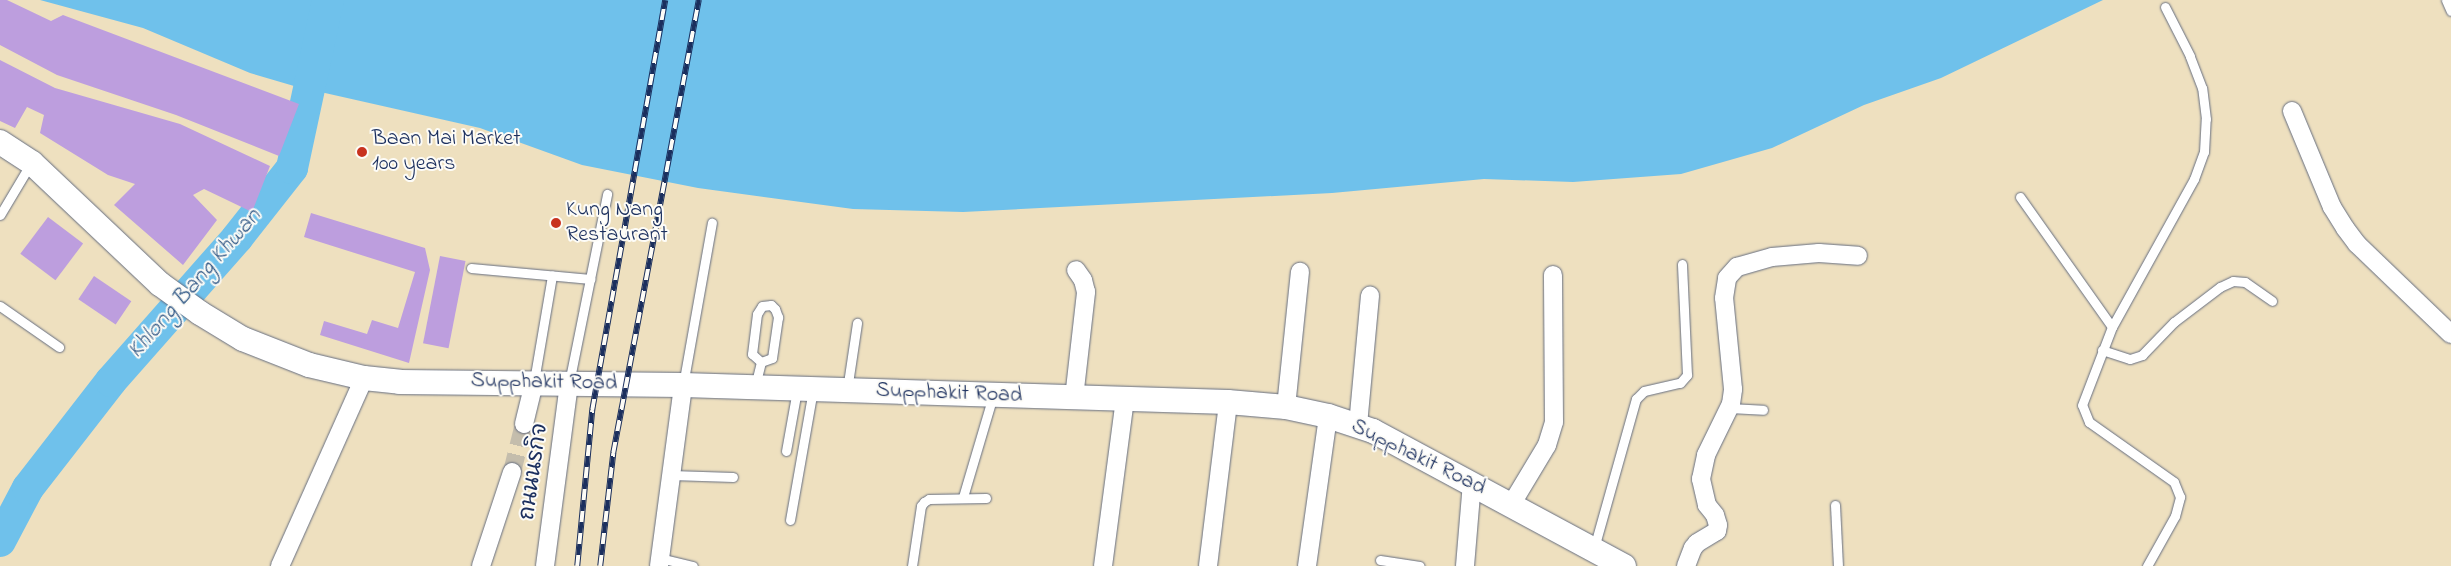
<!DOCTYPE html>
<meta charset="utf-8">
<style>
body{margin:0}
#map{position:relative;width:2451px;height:566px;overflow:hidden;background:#eee0bf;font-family:"Indie Flower","Playpen Sans Thai",sans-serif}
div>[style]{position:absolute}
.water>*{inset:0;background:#6fc1eb}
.river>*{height:32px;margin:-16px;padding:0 16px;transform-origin:16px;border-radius:16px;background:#6fc1eb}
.building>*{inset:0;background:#bd9ede;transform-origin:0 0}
.minor-tunnel>*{height:18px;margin-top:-9px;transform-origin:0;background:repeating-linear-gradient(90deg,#c4bdac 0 18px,transparent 0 27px)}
.roads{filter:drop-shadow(0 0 1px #656d80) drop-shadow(0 0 1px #656d80)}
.service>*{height:9px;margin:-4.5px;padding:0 4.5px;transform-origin:4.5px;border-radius:4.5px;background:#fff}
.minor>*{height:18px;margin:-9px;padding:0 9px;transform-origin:9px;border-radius:9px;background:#fff}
.secondary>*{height:24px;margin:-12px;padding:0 12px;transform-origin:12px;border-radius:12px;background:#fff}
.rail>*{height:5.5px;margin-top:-2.75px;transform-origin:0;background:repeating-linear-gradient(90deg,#fdfcf7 0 11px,#1b2f5e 0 22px);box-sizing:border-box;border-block:1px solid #1b2f5e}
.dots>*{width:14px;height:14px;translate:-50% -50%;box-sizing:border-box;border:2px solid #fdfcf7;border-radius:50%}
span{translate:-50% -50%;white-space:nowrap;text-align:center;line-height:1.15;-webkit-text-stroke:4px #fdfcf7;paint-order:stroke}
.poi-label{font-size:22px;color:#1b2f5e}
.left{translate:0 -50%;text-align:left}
.street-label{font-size:22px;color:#1b2f5e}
.water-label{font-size:24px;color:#345b88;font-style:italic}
</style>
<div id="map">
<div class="water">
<div style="clip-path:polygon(40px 0,2103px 0,1941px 78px,1864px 105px,1772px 148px,1681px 174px,1573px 182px,1484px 179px,1332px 193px,963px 212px,853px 209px,698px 188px,582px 165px,480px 128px,294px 86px,250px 73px,143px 28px)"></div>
</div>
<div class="river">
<div style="left:0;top:541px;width:60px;rotate:-62.2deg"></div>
<div style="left:28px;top:488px;width:135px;rotate:-52.2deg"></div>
<div style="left:111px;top:381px;width:191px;rotate:-48.6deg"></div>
<div style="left:237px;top:238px;width:89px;rotate:-51.8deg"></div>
<div style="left:292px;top:168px;width:172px;rotate:-77.9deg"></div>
</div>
<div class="building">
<div style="clip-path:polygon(0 0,7px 0,51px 21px,63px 15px,299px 104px,279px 156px,176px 115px,57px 75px,0 45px)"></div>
<div style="clip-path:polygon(0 60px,55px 88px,180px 124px,270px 166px,252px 212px,204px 189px,193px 195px,217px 220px,183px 265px,114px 205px,135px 184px,108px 175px,40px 133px,44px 115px,27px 107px,15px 128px,0 121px)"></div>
<div style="clip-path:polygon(311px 213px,425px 248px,430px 270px,409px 363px,320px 335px,324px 321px,367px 334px,372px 320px,398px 328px,415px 272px,304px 237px)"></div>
<div style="left:48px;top:217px;width:44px;height:46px;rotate:37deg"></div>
<div style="left:440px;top:256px;width:26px;height:89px;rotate:11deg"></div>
<div style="left:94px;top:276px;width:45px;height:28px;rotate:34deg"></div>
</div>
<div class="minor-tunnel">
<div style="left:512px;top:472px;width:49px;rotate:-76deg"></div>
</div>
<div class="roads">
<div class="service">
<div style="left:2446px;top:0;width:12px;rotate:66deg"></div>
<div style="left:2020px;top:197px;width:159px;rotate:54.7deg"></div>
<div style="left:0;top:215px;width:61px;rotate:-59.2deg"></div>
<div style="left:471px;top:268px;width:120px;rotate:5.3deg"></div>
<div style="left:771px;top:305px;width:6px;rotate:45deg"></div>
<div style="left:775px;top:309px;width:9px;rotate:69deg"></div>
<div style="left:778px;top:317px;width:41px;rotate:98.3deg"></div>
<div style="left:772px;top:358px;width:12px;rotate:160deg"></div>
<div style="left:761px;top:362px;width:12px;rotate:-138deg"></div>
<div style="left:752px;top:354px;width:40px;rotate:-82.9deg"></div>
<div style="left:757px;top:314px;width:9px;rotate:-58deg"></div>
<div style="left:762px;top:306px;width:9px;rotate:-6deg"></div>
<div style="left:0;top:306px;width:72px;rotate:34.8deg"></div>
<div style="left:2102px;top:350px;width:29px;rotate:18deg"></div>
<div style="left:2130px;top:359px;width:13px;rotate:-18deg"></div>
<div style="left:2142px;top:355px;width:46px;rotate:-45.9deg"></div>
<div style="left:2174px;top:322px;width:58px;rotate:-37.3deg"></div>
<div style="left:2220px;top:287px;width:14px;rotate:-25deg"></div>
<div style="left:2233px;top:281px;width:12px;rotate:5deg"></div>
<div style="left:2245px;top:282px;width:33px;rotate:35deg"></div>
<div style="left:534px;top:381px;width:107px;rotate:-80.3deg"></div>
<div style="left:569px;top:383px;width:193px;rotate:-78.6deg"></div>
<div style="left:683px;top:385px;width:165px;rotate:-79.9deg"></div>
<div style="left:755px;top:386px;width:25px;rotate:-76deg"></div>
<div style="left:847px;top:390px;width:68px;rotate:-81.5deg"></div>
<div style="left:1729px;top:408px;width:34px;rotate:3deg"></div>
<div style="left:786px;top:451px;width:62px;rotate:-79.8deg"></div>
<div style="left:671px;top:475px;width:62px;rotate:1.8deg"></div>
<div style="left:963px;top:497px;width:105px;rotate:-73.5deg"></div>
<div style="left:1835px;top:505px;width:61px;rotate:87.2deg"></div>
<div style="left:790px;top:520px;width:132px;rotate:-80deg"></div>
<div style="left:1594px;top:548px;width:155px;rotate:-74.3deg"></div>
<div style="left:1636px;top:399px;width:11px;rotate:-45deg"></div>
<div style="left:1644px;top:391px;width:37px;rotate:-13deg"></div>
<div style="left:1680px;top:383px;width:11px;rotate:-49deg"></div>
<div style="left:1687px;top:375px;width:111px;rotate:-92.6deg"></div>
<div style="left:660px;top:558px;width:34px;rotate:14deg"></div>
<div style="left:1380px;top:560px;width:40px;rotate:8.5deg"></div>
<div style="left:912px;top:566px;width:61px;rotate:-81.5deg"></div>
<div style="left:921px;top:506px;width:5px;rotate:-53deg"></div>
<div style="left:924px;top:502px;width:6px;rotate:-31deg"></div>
<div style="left:929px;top:499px;width:57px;rotate:-1deg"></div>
<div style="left:2147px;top:566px;width:57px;rotate:-60.8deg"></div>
<div style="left:2175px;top:516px;width:20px;rotate:-75deg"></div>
<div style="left:2180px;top:497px;width:16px;rotate:-112deg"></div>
<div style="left:2174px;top:482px;width:104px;rotate:-144.8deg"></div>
<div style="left:2089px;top:422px;width:18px;rotate:-112deg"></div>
<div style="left:2082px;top:405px;width:84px;rotate:-69deg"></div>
<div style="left:2112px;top:327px;width:169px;rotate:-61deg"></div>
<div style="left:2194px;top:179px;width:29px;rotate:-70deg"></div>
<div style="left:2204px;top:152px;width:33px;rotate:-87deg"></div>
<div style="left:2206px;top:119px;width:31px;rotate:-97deg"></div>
<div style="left:2202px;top:88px;width:34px;rotate:-111deg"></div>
<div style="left:2190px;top:56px;width:55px;rotate:-117deg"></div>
</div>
<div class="minor">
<div style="left:2292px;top:111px;width:104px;rotate:67.4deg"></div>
<div style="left:2332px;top:207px;width:25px;rotate:58deg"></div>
<div style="left:2345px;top:228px;width:20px;rotate:53deg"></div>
<div style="left:2357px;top:244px;width:130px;rotate:43.8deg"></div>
<div style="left:1074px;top:398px;width:107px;rotate:-83.5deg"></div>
<div style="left:1086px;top:292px;width:12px;rotate:-104deg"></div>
<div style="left:1083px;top:280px;width:12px;rotate:-125deg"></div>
<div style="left:1286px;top:407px;width:136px;rotate:-84.1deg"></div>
<div style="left:524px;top:424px;width:42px;rotate:-76.3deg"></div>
<div style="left:1358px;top:425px;width:130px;rotate:-84.7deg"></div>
<div style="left:1511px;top:505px;width:70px;rotate:-59deg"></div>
<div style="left:1547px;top:445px;width:24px;rotate:-73deg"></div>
<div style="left:1554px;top:422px;width:147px;rotate:-90.4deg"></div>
<div style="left:280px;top:566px;width:206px;rotate:-65.9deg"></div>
<div style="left:481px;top:566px;width:99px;rotate:-71.7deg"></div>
<div style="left:545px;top:566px;width:184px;rotate:-82.5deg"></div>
<div style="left:659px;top:566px;width:183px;rotate:-82.4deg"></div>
<div style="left:1103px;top:566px;width:167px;rotate:-82.5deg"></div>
<div style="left:1208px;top:566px;width:165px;rotate:-83deg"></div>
<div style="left:1307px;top:566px;width:151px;rotate:-82deg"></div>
<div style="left:1465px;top:566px;width:83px;rotate:-85.2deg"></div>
<div style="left:1686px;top:566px;width:19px;rotate:-69deg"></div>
<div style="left:1693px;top:548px;width:6px;rotate:-51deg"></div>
<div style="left:1697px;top:543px;width:23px;rotate:-31deg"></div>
<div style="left:1717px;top:531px;width:6px;rotate:-81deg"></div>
<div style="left:1718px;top:525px;width:10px;rotate:-107deg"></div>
<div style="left:1715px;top:515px;width:13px;rotate:-129deg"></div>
<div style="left:1707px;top:505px;width:27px;rotate:-103deg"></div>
<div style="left:1701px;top:479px;width:25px;rotate:-78deg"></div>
<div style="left:1706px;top:455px;width:57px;rotate:-63.9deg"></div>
<div style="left:1731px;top:404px;width:15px;rotate:-82deg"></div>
<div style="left:1733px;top:389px;width:91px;rotate:-95.6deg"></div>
<div style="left:1724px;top:298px;width:20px;rotate:-81deg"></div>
<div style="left:1727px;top:278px;width:15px;rotate:-48deg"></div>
<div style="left:1737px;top:267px;width:36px;rotate:-16deg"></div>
<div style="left:1772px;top:257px;width:47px;rotate:-4.9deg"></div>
<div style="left:1819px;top:253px;width:39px;rotate:4deg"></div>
</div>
<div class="secondary">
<div style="left:0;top:142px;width:38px;rotate:33deg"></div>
<div style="left:32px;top:163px;width:176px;rotate:43.4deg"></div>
<div style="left:160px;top:284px;width:49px;rotate:35.9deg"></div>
<div style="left:200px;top:313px;width:50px;rotate:31.2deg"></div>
<div style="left:243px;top:339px;width:71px;rotate:21.5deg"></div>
<div style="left:309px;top:365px;width:57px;rotate:13.3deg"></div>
<div style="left:364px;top:378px;width:36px;rotate:6deg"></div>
<div style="left:400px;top:382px;width:283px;rotate:0.6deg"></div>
<div style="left:683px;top:385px;width:545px;rotate:1.79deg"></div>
<div style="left:1228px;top:402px;width:58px;rotate:4.9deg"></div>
<div style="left:1286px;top:407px;width:43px;rotate:12.1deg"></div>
<div style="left:1328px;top:416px;width:47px;rotate:18.4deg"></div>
<div style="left:1373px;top:431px;width:285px;rotate:28.3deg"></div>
</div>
</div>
<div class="rail">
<div style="left:577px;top:566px;width:157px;rotate:-84.5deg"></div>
<div style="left:592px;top:410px;width:416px;rotate:-79.9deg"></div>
<div style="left:600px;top:566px;width:114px;rotate:-83.4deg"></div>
<div style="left:613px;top:453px;width:461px;rotate:-79.3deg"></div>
</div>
<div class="dots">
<div style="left:362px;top:152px;background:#c8321e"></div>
<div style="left:556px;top:223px;background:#c8321e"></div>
</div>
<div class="poi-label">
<span class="left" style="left:372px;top:152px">Baan Mai Market<br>100 years</span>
<span class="left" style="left:566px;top:223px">Kung Nang<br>Restaurant</span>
</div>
<div class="street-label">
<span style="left:544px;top:383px;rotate:1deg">Supphakit Road</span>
<span style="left:949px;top:394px;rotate:2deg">Supphakit Road</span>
<span style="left:1418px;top:458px;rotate:26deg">Supphakit Road</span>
<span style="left:535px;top:472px;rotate:-82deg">ถนนนรกิจ</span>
</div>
<div class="water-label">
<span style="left:195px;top:284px;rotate:-49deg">Khlong Bang Khwan</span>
</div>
</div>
